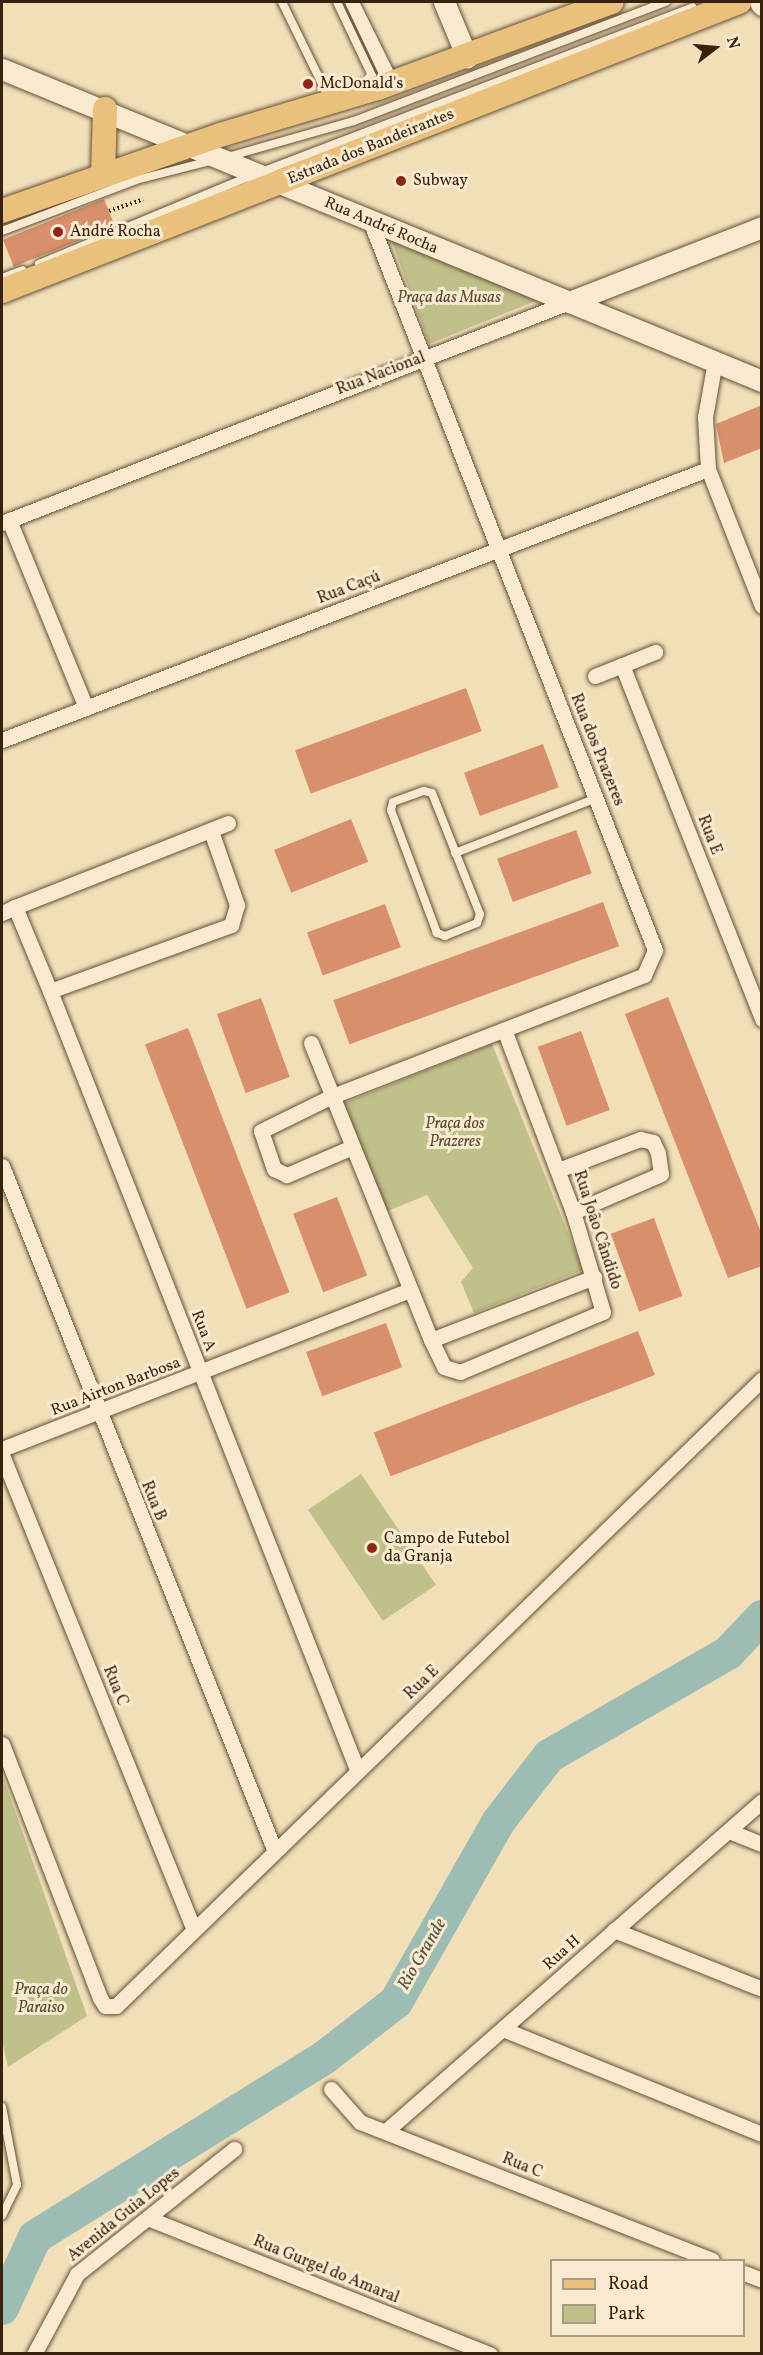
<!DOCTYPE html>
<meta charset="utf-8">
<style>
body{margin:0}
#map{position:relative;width:763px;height:2355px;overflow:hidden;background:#f2dfb8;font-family:Vollkorn,serif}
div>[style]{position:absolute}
.green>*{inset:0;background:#c0c08a;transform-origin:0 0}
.river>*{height:34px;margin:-17px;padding:0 17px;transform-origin:17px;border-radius:17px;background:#9cbcb4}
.building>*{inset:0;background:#d88f6c;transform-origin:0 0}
.path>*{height:4px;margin-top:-2px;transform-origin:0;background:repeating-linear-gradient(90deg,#38210d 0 1.5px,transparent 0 4.5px)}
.roads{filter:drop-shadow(0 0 2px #665038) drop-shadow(0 0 2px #665038)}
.lane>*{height:8px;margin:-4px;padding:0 4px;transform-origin:4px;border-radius:4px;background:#f7ead1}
.street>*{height:15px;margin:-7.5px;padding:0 7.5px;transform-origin:7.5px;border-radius:7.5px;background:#f7ead1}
.secondary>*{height:21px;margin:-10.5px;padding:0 10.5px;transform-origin:10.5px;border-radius:10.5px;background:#f7ead1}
.primary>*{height:24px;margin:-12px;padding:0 12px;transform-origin:12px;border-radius:12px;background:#e9c07c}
.dots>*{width:16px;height:16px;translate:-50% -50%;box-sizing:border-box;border:3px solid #f7ead1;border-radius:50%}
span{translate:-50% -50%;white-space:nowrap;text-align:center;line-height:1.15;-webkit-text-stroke:6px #f7ead1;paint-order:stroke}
.poi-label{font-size:16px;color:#38210d}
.left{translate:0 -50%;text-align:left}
.street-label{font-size:16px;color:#38210d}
.park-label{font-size:16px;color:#5a492c;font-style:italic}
.water-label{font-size:18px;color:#56503f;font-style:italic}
.frame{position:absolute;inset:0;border:3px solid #38210d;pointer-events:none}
.legend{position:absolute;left:550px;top:2259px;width:195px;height:78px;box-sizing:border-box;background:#f7ead1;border:2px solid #ab9a83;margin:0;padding:8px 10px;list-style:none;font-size:18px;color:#38210d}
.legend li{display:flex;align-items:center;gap:12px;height:30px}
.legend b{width:30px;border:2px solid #ab9a83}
.north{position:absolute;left:685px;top:18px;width:60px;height:60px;-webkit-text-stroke:4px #f7ead1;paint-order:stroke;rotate:74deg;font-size:16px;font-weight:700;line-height:24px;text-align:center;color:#38210d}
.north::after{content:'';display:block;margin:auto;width:21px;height:27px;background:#38210d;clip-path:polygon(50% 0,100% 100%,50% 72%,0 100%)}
</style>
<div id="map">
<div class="green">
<div style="clip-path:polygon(389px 234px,538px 300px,429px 344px)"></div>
<div style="clip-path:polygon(492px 1044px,583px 1270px,474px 1313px,461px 1282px,473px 1268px,427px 1195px,380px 1214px,337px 1106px)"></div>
<div style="left:361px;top:1474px;width:134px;height:64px;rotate:56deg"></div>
<div style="clip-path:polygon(2px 1774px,87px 2016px,8px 2067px,2px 2040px)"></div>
</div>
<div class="river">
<div style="left:2px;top:2308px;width:78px;rotate:-65.1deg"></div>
<div style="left:35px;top:2237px;width:341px;rotate:-31.8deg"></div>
<div style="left:325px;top:2057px;width:90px;rotate:-37.8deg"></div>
<div style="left:396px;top:2002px;width:208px;rotate:-60.4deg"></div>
<div style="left:499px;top:1821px;width:82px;rotate:-52.4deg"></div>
<div style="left:549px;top:1756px;width:207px;rotate:-29.9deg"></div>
<div style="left:728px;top:1653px;width:50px;rotate:-46.6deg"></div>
</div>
<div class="building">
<div style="left:104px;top:199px;width:29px;height:109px;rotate:68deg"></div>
<div style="clip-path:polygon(762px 405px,762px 448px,724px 463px,716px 424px)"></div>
<div style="left:466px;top:688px;width:46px;height:182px;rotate:70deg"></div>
<div style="left:543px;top:744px;width:46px;height:84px;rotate:70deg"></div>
<div style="left:351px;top:819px;width:46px;height:83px;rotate:68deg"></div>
<div style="left:576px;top:830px;width:46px;height:84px;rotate:70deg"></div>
<div style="left:603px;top:902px;width:47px;height:287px;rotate:70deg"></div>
<div style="left:385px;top:904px;width:46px;height:83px;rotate:70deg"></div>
<div style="clip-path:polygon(668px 997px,762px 1235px,762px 1266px,728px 1278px,625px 1014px)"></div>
<div style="left:261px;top:998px;width:84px;height:47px;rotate:70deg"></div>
<div style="left:188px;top:1028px;width:283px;height:46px;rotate:69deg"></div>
<div style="left:581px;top:1031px;width:84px;height:46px;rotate:70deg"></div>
<div style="left:337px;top:1197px;width:84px;height:47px;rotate:69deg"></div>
<div style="left:654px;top:1218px;width:83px;height:46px;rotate:70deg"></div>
<div style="left:386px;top:1323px;width:47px;height:85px;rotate:70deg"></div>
<div style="left:638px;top:1331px;width:47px;height:283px;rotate:69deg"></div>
</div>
<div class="path">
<div style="left:109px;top:211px;width:36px;rotate:-19deg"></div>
</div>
<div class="roads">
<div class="lane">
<div style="left:282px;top:2px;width:109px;rotate:63.9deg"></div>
<div style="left:337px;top:2px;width:91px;rotate:64.6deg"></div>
<div style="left:349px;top:2px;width:86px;rotate:64.6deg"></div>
<div style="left:355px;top:2px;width:86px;rotate:63.7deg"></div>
<div style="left:231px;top:156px;width:128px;rotate:-15.9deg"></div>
<div style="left:354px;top:121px;width:334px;rotate:-20.9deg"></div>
<div style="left:264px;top:171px;width:459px;rotate:-20.9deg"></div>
<div style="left:2px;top:231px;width:143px;rotate:-20.8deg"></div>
<div style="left:136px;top:180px;width:76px;rotate:-14.4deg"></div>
<div style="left:39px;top:264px;width:229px;rotate:-22.6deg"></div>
<div style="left:2px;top:278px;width:22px;rotate:-21deg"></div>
<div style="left:424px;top:791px;width:8px;rotate:14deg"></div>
<div style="left:432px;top:793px;width:130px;rotate:68.4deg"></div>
<div style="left:480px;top:914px;width:9px;rotate:108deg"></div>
<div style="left:477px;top:923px;width:35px;rotate:158deg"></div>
<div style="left:445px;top:936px;width:9px;rotate:-159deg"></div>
<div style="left:437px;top:933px;width:131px;rotate:-110.5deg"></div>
<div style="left:391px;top:810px;width:8px;rotate:-76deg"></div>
<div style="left:393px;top:802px;width:33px;rotate:-20deg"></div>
<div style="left:455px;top:853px;width:152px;rotate:-21.2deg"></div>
<div style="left:2px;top:2107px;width:79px;rotate:79.1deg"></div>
<div style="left:17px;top:2185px;width:34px;rotate:116deg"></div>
</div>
<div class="street">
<div style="left:715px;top:361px;width:57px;rotate:100.1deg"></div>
<div style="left:705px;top:417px;width:52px;rotate:86.7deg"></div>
<div style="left:708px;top:469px;width:147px;rotate:68.5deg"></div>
<div style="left:9px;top:520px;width:203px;rotate:67.7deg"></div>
<div style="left:2px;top:523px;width:609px;rotate:-21.29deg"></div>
<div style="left:622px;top:665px;width:381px;rotate:68.4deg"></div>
<div style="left:595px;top:676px;width:65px;rotate:-21.8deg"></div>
<div style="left:2px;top:740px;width:756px;rotate:-21deg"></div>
<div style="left:15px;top:907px;width:229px;rotate:-21.5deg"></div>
<div style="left:2px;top:913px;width:14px;rotate:-25deg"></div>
<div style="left:15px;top:907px;width:91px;rotate:67.4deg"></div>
<div style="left:50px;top:991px;width:836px;rotate:68.47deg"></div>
<div style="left:50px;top:991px;width:193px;rotate:-20deg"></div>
<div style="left:231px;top:925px;width:21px;rotate:-73deg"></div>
<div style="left:237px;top:905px;width:78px;rotate:-109.4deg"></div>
<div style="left:311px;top:1043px;width:320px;rotate:68deg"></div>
<div style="left:431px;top:1340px;width:30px;rotate:64deg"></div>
<div style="left:444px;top:1367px;width:17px;rotate:17deg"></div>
<div style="left:460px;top:1372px;width:155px;rotate:-22.8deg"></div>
<div style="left:603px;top:1312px;width:104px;rotate:-106.7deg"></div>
<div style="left:573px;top:1212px;width:192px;rotate:-110.7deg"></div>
<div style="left:350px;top:1148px;width:69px;rotate:156.8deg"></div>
<div style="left:287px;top:1175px;width:14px;rotate:-155deg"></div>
<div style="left:274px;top:1169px;width:40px;rotate:-108.9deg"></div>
<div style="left:261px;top:1131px;width:77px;rotate:-26.2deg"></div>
<div style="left:330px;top:1097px;width:337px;rotate:-21.2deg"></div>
<div style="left:644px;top:975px;width:27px;rotate:-66deg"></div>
<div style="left:655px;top:950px;width:781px;rotate:-111.34deg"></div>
<div style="left:2px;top:1166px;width:735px;rotate:68.29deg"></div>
<div style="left:558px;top:1170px;width:88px;rotate:-20.7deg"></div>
<div style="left:640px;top:1139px;width:13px;rotate:13deg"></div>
<div style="left:653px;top:1142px;width:12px;rotate:66deg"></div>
<div style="left:658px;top:1153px;width:21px;rotate:82deg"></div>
<div style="left:661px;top:1174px;width:96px;rotate:156.6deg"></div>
<div style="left:431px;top:1340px;width:175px;rotate:-21.1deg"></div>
<div style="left:2px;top:1449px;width:437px;rotate:-21.3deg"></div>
<div style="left:2px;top:1455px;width:512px;rotate:67.99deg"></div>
<div style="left:2px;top:1744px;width:272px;rotate:68.9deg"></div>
<div style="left:100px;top:1998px;width:9px;rotate:58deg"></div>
<div style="left:105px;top:2006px;width:11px"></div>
<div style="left:116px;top:2006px;width:900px;rotate:-44.14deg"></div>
<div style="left:729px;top:1831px;width:35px;rotate:22deg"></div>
<div style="left:614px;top:1930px;width:159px;rotate:21.7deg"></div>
<div style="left:503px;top:2029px;width:279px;rotate:22.1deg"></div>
<div style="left:331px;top:2089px;width:44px;rotate:48.7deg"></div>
<div style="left:360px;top:2122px;width:378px;rotate:21.4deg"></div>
<div style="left:386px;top:2131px;width:500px;rotate:-41.27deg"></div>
<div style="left:150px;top:2219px;width:366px;rotate:21.7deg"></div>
<div style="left:744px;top:2273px;width:19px;rotate:21deg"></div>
<div style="left:34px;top:2354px;width:91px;rotate:-61.7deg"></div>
<div style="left:77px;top:2274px;width:201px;rotate:-38.5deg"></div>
</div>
<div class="secondary">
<div style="left:444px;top:2px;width:60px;rotate:67.3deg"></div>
<div style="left:760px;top:2px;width:4px;rotate:56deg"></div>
<div style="left:2px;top:69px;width:822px;rotate:22.32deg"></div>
<div style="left:569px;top:302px;width:207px;rotate:-21.2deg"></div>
</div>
<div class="primary">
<div style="left:103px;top:174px;width:65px;rotate:-88.2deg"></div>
<div style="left:2px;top:211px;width:231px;rotate:-19.2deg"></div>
<div style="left:220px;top:135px;width:165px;rotate:-16.6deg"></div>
<div style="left:378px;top:88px;width:249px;rotate:-20.2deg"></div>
<div style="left:2px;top:291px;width:792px;rotate:-21.41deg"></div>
</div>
</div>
<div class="dots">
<div style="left:308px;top:84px;background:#8f2418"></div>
<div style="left:401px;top:181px;background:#8f2418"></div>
<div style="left:58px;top:232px;background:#8f2418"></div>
<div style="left:372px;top:1548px;background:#8f2418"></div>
</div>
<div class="poi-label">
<span class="left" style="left:320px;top:84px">McDonald's</span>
<span class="left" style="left:413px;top:181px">Subway</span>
<span class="left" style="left:70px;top:232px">André Rocha</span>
<span class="left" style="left:384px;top:1548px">Campo de Futebol<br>da Granja</span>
</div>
<div class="street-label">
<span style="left:371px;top:147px;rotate:-22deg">Estrada dos Bandeirantes</span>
<span style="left:381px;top:226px;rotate:23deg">Rua André Rocha</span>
<span style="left:381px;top:374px;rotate:-21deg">Rua Nacional</span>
<span style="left:349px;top:588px;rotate:-21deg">Rua Caçú</span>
<span style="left:597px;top:750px;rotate:68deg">Rua dos Prazeres</span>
<span style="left:709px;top:835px;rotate:69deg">Rua E</span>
<span style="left:597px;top:1230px;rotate:72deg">Rua João Cândido</span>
<span style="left:203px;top:1331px;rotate:69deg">Rua A</span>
<span style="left:116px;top:1387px;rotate:-21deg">Rua Airton Barbosa</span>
<span style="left:153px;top:1501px;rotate:68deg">Rua B</span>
<span style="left:422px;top:1683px;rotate:-44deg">Rua E</span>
<span style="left:115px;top:1686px;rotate:68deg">Rua C</span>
<span style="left:562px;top:1953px;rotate:-42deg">Rua H</span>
<span style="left:522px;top:2166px;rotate:22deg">Rua C</span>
<span style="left:124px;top:2215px;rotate:-39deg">Avenida Guia Lopes</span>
<span style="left:326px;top:2270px;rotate:22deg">Rua Gurgel do Amaral</span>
</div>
<div class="park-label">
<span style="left:449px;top:298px">Praça das Musas</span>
<span style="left:455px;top:1133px">Praça dos<br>Prazeres</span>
<span style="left:41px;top:1999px">Praça do<br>Paraiso</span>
</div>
<div class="water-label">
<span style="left:423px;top:1955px;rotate:-60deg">Rio Grande</span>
</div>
<div class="frame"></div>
<ul class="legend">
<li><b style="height:8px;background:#e9c07c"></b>Road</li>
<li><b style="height:16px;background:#c0c08a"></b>Park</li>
</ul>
<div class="north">N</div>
</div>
